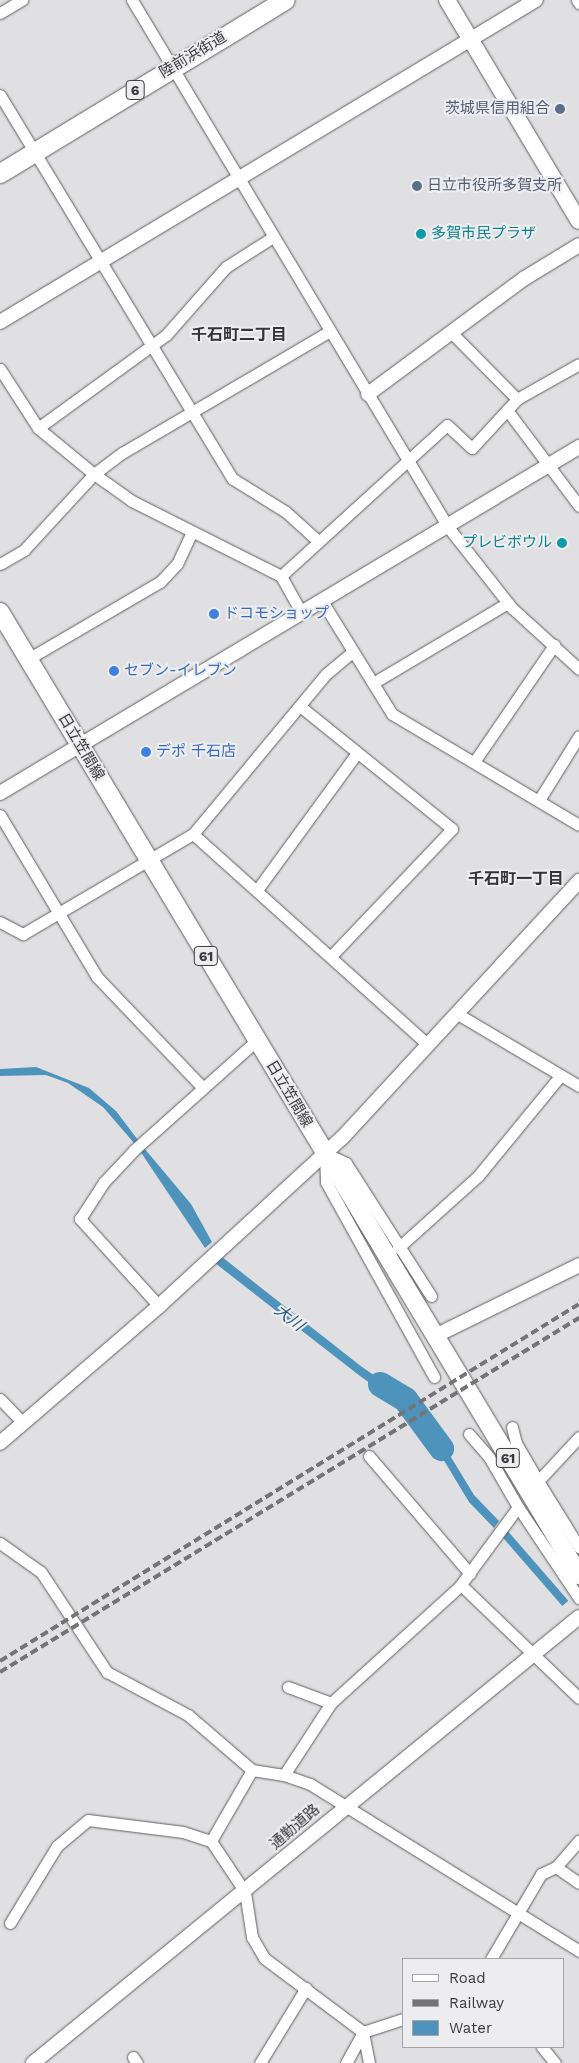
<!DOCTYPE html>
<meta charset="utf-8">
<style>
body{margin:0}
#map{position:relative;width:579px;height:2063px;overflow:hidden;background:#e0e0e2;font-family:"Work Sans","Noto Sans JP",sans-serif}
div>[style]{position:absolute}
.water>*{inset:0;background:#4d93bb;transform-origin:0 0}
.river>*{height:25px;margin:-12.5px;padding:0 12.5px;transform-origin:12.5px;border-radius:12.5px;background:#4d93bb}
.roads{filter:drop-shadow(0 0 1px #5f5f61) drop-shadow(0 0 1px #5f5f61)}
.minor>*{height:11px;margin:-5.5px;padding:0 5.5px;transform-origin:5.5px;border-radius:5.5px;background:#fff}
.tertiary>*{height:14px;margin:-7px;padding:0 7px;transform-origin:7px;border-radius:7px;background:#fff}
.secondary>*{height:16px;margin:-8px;padding:0 8px;transform-origin:8px;border-radius:8px;background:#fff}
.primary>*{height:18px;margin:-9px;padding:0 9px;transform-origin:9px;border-radius:9px;background:#fff}
.trunk>*{height:19px;margin:-9.5px;padding:0 9.5px;transform-origin:9.5px;border-radius:9.5px;background:#fff}
.rail>*{height:4px;margin-top:-2px;transform-origin:0;background:repeating-linear-gradient(90deg,#747475 0 8px,transparent 0 12px)}
.dots>*{width:14px;height:14px;translate:-50% -50%;box-sizing:border-box;border:2px solid #ededf0;border-radius:50%}
span{translate:-50% -50%;white-space:nowrap;text-align:center;line-height:1.15;-webkit-text-stroke:4px #ededf0;paint-order:stroke}
.shield-label span{padding:1px 4px;background:#ededf0;border:1px solid;border-radius:4px;-webkit-text-stroke-width:0}
.shield-label{font-size:14px;color:#3a3a3b;font-weight:700}
.street-label{font-size:15px;color:#3a3a3b}
.service-label{font-size:15px;color:#4e5e75}
.right{translate:-100% -50%;text-align:right}
.left{translate:0 -50%;text-align:left}
.culture-label{font-size:15px;color:#0d838f}
.shop-label{font-size:15px;color:#366cbe}
.neighbourhood-label{font-size:16px;color:#343335;font-weight:700}
.water-label{font-size:16px;color:#245976;font-style:italic}
.legend{position:absolute;left:402px;top:1958px;width:162px;height:90px;box-sizing:border-box;background:#ededf0;border:1px solid #a5a5a8;margin:0;padding:6px 9px;list-style:none;font-size:15px;color:#3a3a3b}
.legend li{display:flex;align-items:center;gap:10px;height:25px}
.legend b{width:25px;border:1px solid #a5a5a8}
</style>
<div id="map">
<div class="water">
<div style="clip-path:polygon(36px 1067px,89px 1088px,116px 1111px,138px 1140px,134px 1143px,103px 1107px,68px 1083px,46px 1075px,0 1076px,0 1069px)"></div>
<div style="clip-path:polygon(144px 1148px,191px 1204px,212px 1242px,205px 1248px,140px 1151px)"></div>
<div style="clip-path:polygon(222px 1257px,362px 1367px,412px 1401px,402px 1406px,360px 1376px,215px 1263px)"></div>
<div style="clip-path:polygon(422px 1420px,440px 1439px,474px 1495px,499px 1521px,494px 1528px,469px 1502px,434px 1444px,414px 1425px)"></div>
<div style="left:506px;top:1529px;width:95px;height:8px;rotate:49deg"></div>
</div>
<div class="river">
<div style="left:380px;top:1384px;width:29px;rotate:31deg"></div>
<div style="left:405px;top:1399px;width:61px;rotate:53.7deg"></div>
</div>
<div class="roads">
<div class="minor">
<div style="left:132px;top:0;width:614px;rotate:59.05deg"></div>
<div style="left:448px;top:527px;width:103px;rotate:51.7deg"></div>
<div style="left:512px;top:608px;width:91px;rotate:42.3deg"></div>
<div style="left:577px;top:0;width:4px;rotate:56deg"></div>
<div style="left:0;top:13px;width:26px;rotate:-31deg"></div>
<div style="left:0;top:95px;width:449px;rotate:58.8deg"></div>
<div style="left:233px;top:479px;width:62px;rotate:31.9deg"></div>
<div style="left:286px;top:512px;width:43px;rotate:42.2deg"></div>
<div style="left:0;top:369px;width:70px;rotate:57.2deg"></div>
<div style="left:38px;top:428px;width:72px;rotate:39.4deg"></div>
<div style="left:94px;top:474px;width:47px;rotate:35.4deg"></div>
<div style="left:132px;top:501px;width:167px;rotate:26.7deg"></div>
<div style="left:281px;top:576px;width:41px;rotate:60.9deg"></div>
<div style="left:517px;top:399px;width:71px;rotate:-29.4deg"></div>
<div style="left:507px;top:410px;width:120px;rotate:53.1deg"></div>
<div style="left:38px;top:428px;width:158px;rotate:-36deg"></div>
<div style="left:166px;top:335px;width:91px;rotate:-48.6deg"></div>
<div style="left:226px;top:267px;width:56px;rotate:-32.6deg"></div>
<div style="left:0;top:564px;width:28px;rotate:-30deg"></div>
<div style="left:24px;top:550px;width:103px;rotate:-47.4deg"></div>
<div style="left:94px;top:474px;width:35px;rotate:-37deg"></div>
<div style="left:122px;top:453px;width:241px;rotate:-30.4deg"></div>
<div style="left:281px;top:576px;width:224px;rotate:-42.3deg"></div>
<div style="left:447px;top:425px;width:34px;rotate:43deg"></div>
<div style="left:472px;top:448px;width:67px;rotate:-47.4deg"></div>
<div style="left:517px;top:399px;width:94px;rotate:-134.6deg"></div>
<div style="left:322px;top:601px;width:133px;rotate:58.2deg"></div>
<div style="left:392px;top:714px;width:217px;rotate:30.7deg"></div>
<div style="left:28px;top:659px;width:153px;rotate:-30.3deg"></div>
<div style="left:160px;top:582px;width:25px;rotate:-47deg"></div>
<div style="left:177px;top:564px;width:35px;rotate:-65deg"></div>
<div style="left:373px;top:683px;width:157px;rotate:-30.7deg"></div>
<div style="left:301px;top:707px;width:194px;rotate:38.9deg"></div>
<div style="left:452px;top:829px;width:175px;rotate:133.6deg"></div>
<div style="left:474px;top:762px;width:142px;rotate:-55.6deg"></div>
<div style="left:539px;top:800px;width:75px;rotate:-58deg"></div>
<div style="left:0;top:815px;width:189px;rotate:59.1deg"></div>
<div style="left:97px;top:977px;width:151px;rotate:46.3deg"></div>
<div style="left:193px;top:834px;width:314px;rotate:41.9deg"></div>
<div style="left:257px;top:890px;width:170px;rotate:-53.9deg"></div>
<div style="left:0;top:922px;width:26px;rotate:28deg"></div>
<div style="left:23px;top:934px;width:197px;rotate:-30.5deg"></div>
<div style="left:193px;top:834px;width:208px;rotate:-50.3deg"></div>
<div style="left:326px;top:674px;width:34px;rotate:-40deg"></div>
<div style="left:456px;top:1013px;width:143px;rotate:30.7deg"></div>
<div style="left:398px;top:1248px;width:108px;rotate:-42deg"></div>
<div style="left:478px;top:1176px;width:129px;rotate:-50.6deg"></div>
<div style="left:431px;top:1296px;width:158px;rotate:-122.6deg"></div>
<div style="left:346px;top:1163px;width:23px;rotate:-155deg"></div>
<div style="left:325px;top:1153px;width:29px;rotate:88deg"></div>
<div style="left:326px;top:1182px;width:223px;rotate:61deg"></div>
<div style="left:159px;top:1306px;width:118px;rotate:-132.2deg"></div>
<div style="left:80px;top:1219px;width:44px;rotate:-57deg"></div>
<div style="left:104px;top:1182px;width:44px;rotate:-46.8deg"></div>
<div style="left:134px;top:1150px;width:165px;rotate:-41.8deg"></div>
<div style="left:0;top:1399px;width:33px;rotate:46deg"></div>
<div style="left:512px;top:1427px;width:16px;rotate:76deg"></div>
<div style="left:516px;top:1443px;width:44px;rotate:59.9deg"></div>
<div style="left:469px;top:1434px;width:30px;rotate:49deg"></div>
<div style="left:489px;top:1457px;width:58px;rotate:59.9deg"></div>
<div style="left:579px;top:1437px;width:60px;rotate:133deg"></div>
<div style="left:538px;top:1481px;width:78px;rotate:58.2deg"></div>
<div style="left:369px;top:1456px;width:155px;rotate:49.4deg"></div>
<div style="left:0;top:1543px;width:50px;rotate:35.3deg"></div>
<div style="left:41px;top:1572px;width:120px;rotate:56.6deg"></div>
<div style="left:107px;top:1672px;width:92px;rotate:28deg"></div>
<div style="left:188px;top:1715px;width:84px;rotate:40.7deg"></div>
<div style="left:252px;top:1770px;width:32px;rotate:9deg"></div>
<div style="left:284px;top:1775px;width:86px;rotate:-56.9deg"></div>
<div style="left:331px;top:1703px;width:46px;rotate:-159.6deg"></div>
<div style="left:461px;top:1585px;width:163px;rotate:43.8deg"></div>
<div style="left:331px;top:1703px;width:173px;rotate:-42.2deg"></div>
<div style="left:459px;top:1587px;width:99px;rotate:-53.6deg"></div>
<div style="left:518px;top:1507px;width:110px;rotate:56.2deg"></div>
<div style="left:284px;top:1775px;width:28px;rotate:19deg"></div>
<div style="left:310px;top:1784px;width:317px;rotate:31.8deg"></div>
<div style="left:211px;top:1841px;width:82px;rotate:-60deg"></div>
<div style="left:556px;top:1867px;width:28px;rotate:35deg"></div>
<div style="left:10px;top:1923px;width:90px;rotate:-58.6deg"></div>
<div style="left:57px;top:1846px;width:40px;rotate:-40deg"></div>
<div style="left:88px;top:1820px;width:96px;rotate:7.2deg"></div>
<div style="left:183px;top:1832px;width:29px;rotate:18deg"></div>
<div style="left:211px;top:1841px;width:61px;rotate:56.3deg"></div>
<div style="left:245px;top:1892px;width:46px;rotate:81.2deg"></div>
<div style="left:252px;top:1937px;width:24px;rotate:60deg"></div>
<div style="left:264px;top:1958px;width:124px;rotate:36.8deg"></div>
<div style="left:363px;top:2032px;width:32px;rotate:79deg"></div>
<div style="left:491px;top:1959px;width:99px;rotate:-59.5deg"></div>
<div style="left:541px;top:1874px;width:17px;rotate:-25deg"></div>
<div style="left:556px;top:1867px;width:35px;rotate:-49deg"></div>
<div style="left:542px;top:2047px;width:21px;rotate:51deg"></div>
<div style="left:133px;top:2057px;width:7px;rotate:56deg"></div>
<div style="left:260px;top:2063px;width:88px;rotate:-58.5deg"></div>
<div style="left:346px;top:2063px;width:35px;rotate:-61deg"></div>
<div style="left:363px;top:2032px;width:42px;rotate:-18deg"></div>
</div>
<div class="tertiary">
<div style="left:0;top:322px;width:625px;rotate:-31deg"></div>
<div style="left:368px;top:394px;width:195px;rotate:-36.5deg"></div>
<div style="left:525px;top:278px;width:63px;rotate:-31.4deg"></div>
<div style="left:0;top:793px;width:675px;rotate:-30.86deg"></div>
<div style="left:435px;top:1336px;width:161px;rotate:-26.2deg"></div>
<div style="left:0;top:1443px;width:210px;rotate:-40.7deg"></div>
<div style="left:159px;top:1306px;width:248px;rotate:-42.6deg"></div>
<div style="left:342px;top:1138px;width:350px;rotate:-47.3deg"></div>
<div style="left:33px;top:2063px;width:705px;rotate:-39.24deg"></div>
</div>
<div class="secondary">
<div style="left:447px;top:0;width:257px;rotate:59.2deg"></div>
</div>
<div class="primary">
<div style="left:0;top:612px;width:1124px;rotate:58.98deg"></div>
</div>
<div class="trunk">
<div style="left:0;top:173px;width:333px;rotate:-31.3deg"></div>
</div>
</div>
<div class="rail">
<div style="left:0;top:1661px;width:680px;rotate:-31.66deg"></div>
<div style="left:0;top:1672px;width:679px;rotate:-31.44deg"></div>
</div>
<div class="dots">
<div style="left:560px;top:109px;background:#5c6f8a"></div>
<div style="left:417px;top:186px;background:#5c6f8a"></div>
<div style="left:421px;top:234px;background:#0f9aa8"></div>
<div style="left:562px;top:543px;background:#0f9aa8"></div>
<div style="left:214px;top:614px;background:#3f7fe0"></div>
<div style="left:114px;top:671px;background:#3f7fe0"></div>
<div style="left:146px;top:752px;background:#3f7fe0"></div>
</div>
<div class="shield-label">
<span style="left:135px;top:90px">6</span>
<span style="left:206px;top:956px">61</span>
<span style="left:508px;top:1458px">61</span>
</div>
<div class="street-label">
<span style="left:193px;top:55px;rotate:-31deg">陸前浜街道</span>
<span style="left:81px;top:747px;rotate:59deg">日立笠間線</span>
<span style="left:289px;top:1094px;rotate:59deg">日立笠間線</span>
<span style="left:295px;top:1827px;rotate:-41deg">通勤道路</span>
</div>
<div class="service-label">
<span class="right" style="left:550px;top:109px">茨城県信用組合</span>
<span class="left" style="left:427px;top:186px">日立市役所多賀支所</span>
</div>
<div class="culture-label">
<span class="left" style="left:431px;top:234px">多賀市民プラザ</span>
<span class="right" style="left:552px;top:543px">プレビボウル</span>
</div>
<div class="shop-label">
<span class="left" style="left:224px;top:614px">ドコモショップ</span>
<span class="left" style="left:124px;top:671px">セブン-イレブン</span>
<span class="left" style="left:156px;top:752px">デポ 千石店</span>
</div>
<div class="neighbourhood-label">
<span style="left:239px;top:335px">千石町二丁目</span>
<span style="left:516px;top:879px">千石町一丁目</span>
</div>
<div class="water-label">
<span style="left:289px;top:1318px;rotate:38deg">大川</span>
</div>
<ul class="legend">
<li><b style="height:6px;background:#fff"></b>Road</li>
<li><b style="height:6px;background:#747475"></b>Railway</li>
<li><b style="height:14px;background:#4d93bb"></b>Water</li>
</ul>
</div>
